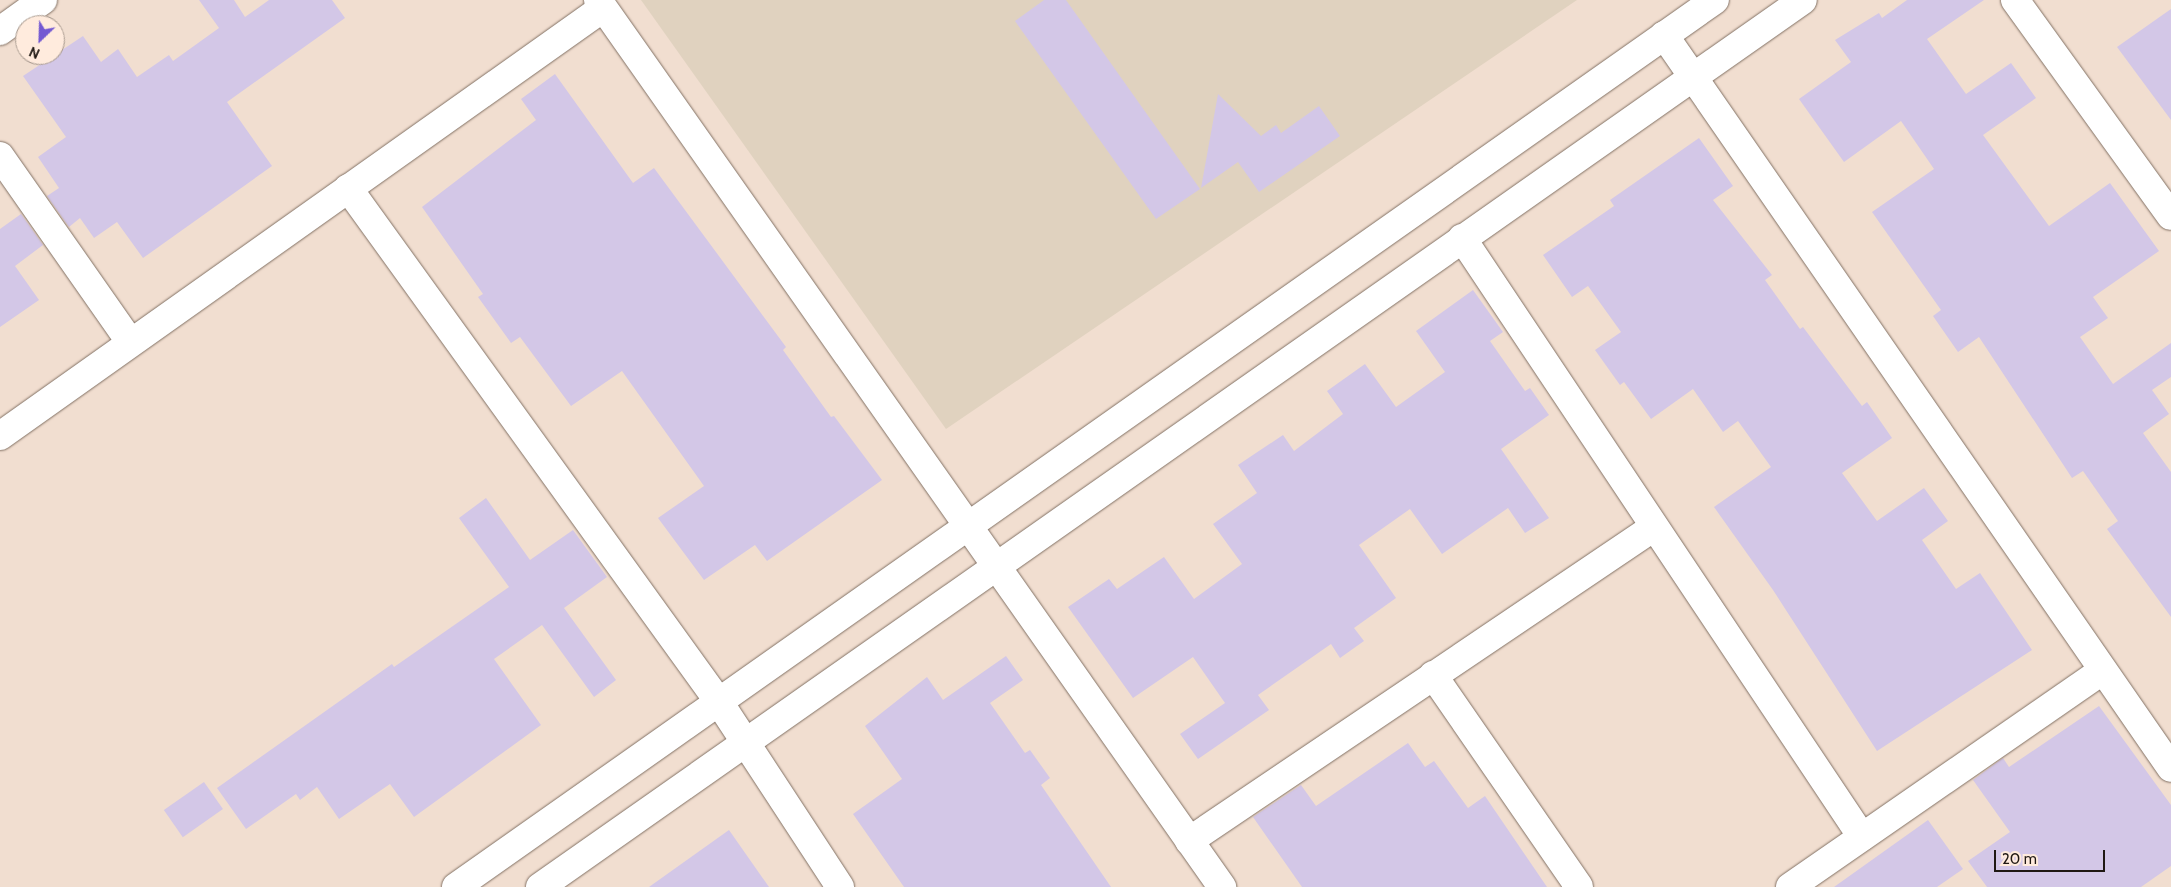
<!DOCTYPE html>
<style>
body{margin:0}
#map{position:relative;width:2171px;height:887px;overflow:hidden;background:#f1ded0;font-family:Cabin,sans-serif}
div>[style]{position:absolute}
.education>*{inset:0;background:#e0d2bf}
.building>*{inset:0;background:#d3c7e7;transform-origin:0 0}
.roads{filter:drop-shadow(0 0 1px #827164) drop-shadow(0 0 1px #827164)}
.minor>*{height:28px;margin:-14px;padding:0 14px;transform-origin:14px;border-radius:14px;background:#fff}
.tertiary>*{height:28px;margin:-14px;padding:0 14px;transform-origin:14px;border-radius:14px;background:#fff}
span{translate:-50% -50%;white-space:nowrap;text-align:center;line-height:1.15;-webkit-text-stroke:4px #ffebdd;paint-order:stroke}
.north{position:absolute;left:15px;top:15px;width:50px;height:50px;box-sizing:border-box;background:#ffebdd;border:1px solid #a5978c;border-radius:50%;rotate:204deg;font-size:14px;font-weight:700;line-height:20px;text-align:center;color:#1f1813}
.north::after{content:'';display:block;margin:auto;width:18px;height:22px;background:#7358d2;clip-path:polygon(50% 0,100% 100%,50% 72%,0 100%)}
.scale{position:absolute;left:1994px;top:850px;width:111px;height:22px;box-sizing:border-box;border:2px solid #1f1813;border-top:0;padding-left:6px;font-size:15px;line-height:18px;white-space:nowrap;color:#1f1813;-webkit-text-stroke:4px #ffebdd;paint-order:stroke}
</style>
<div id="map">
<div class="education">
<div style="clip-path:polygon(641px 0,1577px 0,946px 429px)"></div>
</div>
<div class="building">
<div style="clip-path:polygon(199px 0,234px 0,245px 17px,269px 0,332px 0,345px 18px,227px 102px,272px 166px,143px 258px,117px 222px,94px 238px,80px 218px,69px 227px,47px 196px,59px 188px,38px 157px,66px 137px,23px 76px,83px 36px,101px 62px,118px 49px,137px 77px,169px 55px,173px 61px,219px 28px)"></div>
<div style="clip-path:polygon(1044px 0,1066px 0,1200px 189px,1156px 219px,1015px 21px)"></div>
<div style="clip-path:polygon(1907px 0,1984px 0,1927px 39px,1966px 94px,2011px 63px,2036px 98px,1983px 135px,2049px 226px,2110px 183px,2159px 251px,2093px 297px,2108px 318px,2080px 337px,2113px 384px,2171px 343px,2171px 377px,2152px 390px,2169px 414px,2143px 433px,2171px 472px,2171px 617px,2107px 529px,2118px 521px,2083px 471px,2072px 478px,1979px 337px,1958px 352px,1933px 316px,1941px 310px,1872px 212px,1934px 169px,1901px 121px,1844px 162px,1799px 99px,1851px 62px,1835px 40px,1879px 13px,1882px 18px)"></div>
<div style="clip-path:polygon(2171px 9px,2171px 120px,2117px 47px)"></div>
<div style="clip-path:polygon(555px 74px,633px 183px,654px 168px,786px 347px,783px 350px,831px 417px,834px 416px,882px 480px,767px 561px,755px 545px,704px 580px,658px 518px,704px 486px,622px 371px,571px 406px,520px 337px,511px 343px,478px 297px,483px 294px,422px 207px,536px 120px,521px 99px)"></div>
<div style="clip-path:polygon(1218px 94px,1261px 136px,1276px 125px,1281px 133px,1319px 106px,1340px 136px,1259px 192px,1238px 162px,1201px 188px)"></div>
<div style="clip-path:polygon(1699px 138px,1733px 186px,1713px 200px,1772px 275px,1765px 280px,1800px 329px,1803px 327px,1862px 406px,1867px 402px,1892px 438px,1842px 473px,1877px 521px,1924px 488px,1948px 521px,1922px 540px,1956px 589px,1980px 573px,2032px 650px,1877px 751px,1773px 590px,1714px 507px,1771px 467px,1738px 421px,1723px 432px,1693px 389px,1651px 419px,1624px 382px,1620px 385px,1595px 350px,1621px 332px,1588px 286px,1572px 297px,1543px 255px,1614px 206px,1610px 200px)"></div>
<div style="clip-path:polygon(21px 214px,43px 245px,15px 266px,39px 300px,0 327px,0 229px)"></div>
<div style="clip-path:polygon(1473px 290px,1503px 332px,1490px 341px,1525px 391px,1530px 388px,1549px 415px,1501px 449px,1549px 518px,1525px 533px,1508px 508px,1442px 554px,1410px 509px,1359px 545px,1396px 598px,1354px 628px,1364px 641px,1340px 658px,1331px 644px,1258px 695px,1269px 710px,1198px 759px,1180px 734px,1225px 703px,1193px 657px,1133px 698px,1068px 607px,1109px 579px,1117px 589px,1164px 557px,1194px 599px,1242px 564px,1213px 524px,1257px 493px,1238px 465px,1283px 435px,1294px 451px,1343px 414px,1327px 391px,1365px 364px,1396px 407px,1445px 372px,1416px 331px)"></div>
<div style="clip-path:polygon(486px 498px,530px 560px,573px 530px,607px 577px,564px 608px,616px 680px,594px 697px,542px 625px,494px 659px,541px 725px,414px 817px,390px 784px,339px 819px,317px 787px,300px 800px,296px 794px,246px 829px,217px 788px,392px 664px,394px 667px,509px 587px,459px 518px)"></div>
<div style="clip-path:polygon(1006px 656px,1023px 680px,990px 703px,1025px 753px,1030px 750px,1050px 778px,1041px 785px,1111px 887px,904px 887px,853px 814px,902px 779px,865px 726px,927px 677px,943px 700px)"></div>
<div style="clip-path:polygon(2099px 706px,2171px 805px,2171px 866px,2141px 887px,1987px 887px,1968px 861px,2010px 832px,1973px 780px,2003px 758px,2009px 767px)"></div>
<div style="clip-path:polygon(1408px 743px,1425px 767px,1434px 761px,1468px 808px,1485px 796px,1547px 887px,1302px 887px,1253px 817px,1301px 785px,1316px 806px)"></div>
<div style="left:204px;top:782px;width:33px;height:49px;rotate:55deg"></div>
<div style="clip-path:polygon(1928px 820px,1963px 869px,1937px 887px,1834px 887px)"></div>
<div style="clip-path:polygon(729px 830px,769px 887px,649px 887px)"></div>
</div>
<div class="roads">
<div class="minor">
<div style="left:598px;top:0;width:1085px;rotate:54.87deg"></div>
<div style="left:2015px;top:0;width:266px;rotate:54.2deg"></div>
<div style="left:0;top:31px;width:53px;rotate:-35.8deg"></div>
<div style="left:1664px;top:35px;width:891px;rotate:55.33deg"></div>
<div style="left:0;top:156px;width:227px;rotate:55deg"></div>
<div style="left:348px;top:188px;width:634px;rotate:54.18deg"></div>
<div style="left:719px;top:702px;width:221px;rotate:56.8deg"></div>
<div style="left:1462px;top:238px;width:720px;rotate:56.27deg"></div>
<div style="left:0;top:436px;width:739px;rotate:-35.37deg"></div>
<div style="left:1433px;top:675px;width:257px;rotate:55.4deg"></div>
<div style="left:1189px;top:841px;width:561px;rotate:-34.03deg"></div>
<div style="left:1790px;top:887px;width:379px;rotate:-34.7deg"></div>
</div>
<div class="tertiary">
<div style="left:456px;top:887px;width:1540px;rotate:-35.17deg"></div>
<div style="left:540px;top:887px;width:1543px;rotate:-35.08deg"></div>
</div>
</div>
<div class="north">N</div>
<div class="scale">20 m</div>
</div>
